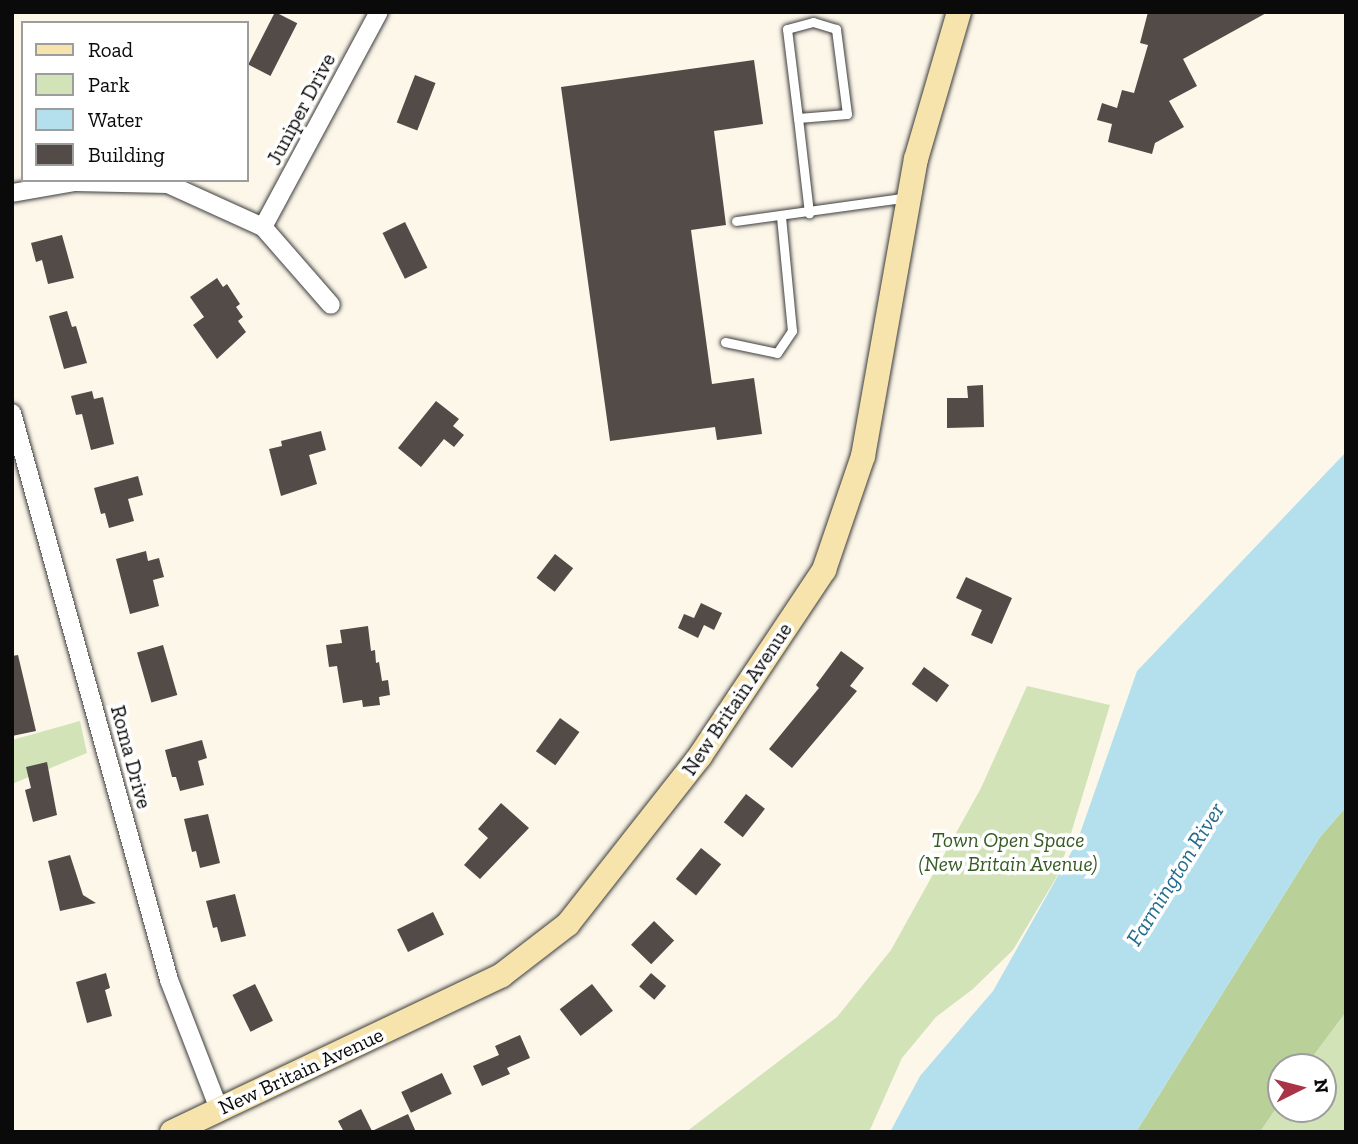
<!DOCTYPE html>
<style>
body{margin:0}
#map{position:relative;width:1358px;height:1144px;overflow:hidden;background:#fdf7ea;font-family:"Zilla Slab",serif}
div>[style]{position:absolute}
.green>*{inset:0;background:#d3e3b8}
.forest>*{inset:0;background:#b9d199}
.water>*{inset:0;background:#b4e0ee}
.building>*{inset:0;background:#524b48;transform-origin:0 0}
.roads{filter:drop-shadow(0 0 2px #3d3d3d) drop-shadow(0 0 2px #3d3d3d)}
.lane>*{height:9px;margin:-4.5px;padding:0 4.5px;transform-origin:4.5px;border-radius:4.5px;background:#fff}
.street>*{height:18px;margin:-9px;padding:0 9px;transform-origin:9px;border-radius:9px;background:#fff}
.secondary>*{height:24px;margin:-12px;padding:0 12px;transform-origin:12px;border-radius:12px;background:#f6e4ac}
span{translate:-50% -50%;white-space:nowrap;text-align:center;line-height:1.15;-webkit-text-stroke:7px #fff;paint-order:stroke}
.street-label{font-size:21px;color:#0a0a0a}
.park-label{font-size:21px;color:#355a23;font-style:italic}
.water-label{font-size:23px;color:#236c8d;font-style:italic}
.frame{position:absolute;inset:0;border:14px solid #0a0a0a;pointer-events:none}
.legend{position:absolute;left:21px;top:21px;width:228px;height:161px;box-sizing:border-box;background:#fff;border:2px solid #9d9d9d;margin:0;padding:9px 12px;list-style:none;font-size:21px;color:#0a0a0a}
.legend li{display:flex;align-items:center;gap:14px;height:35px}
.legend b{width:35px;border:2px solid #9d9d9d}
.north{position:absolute;left:1267px;top:1053px;width:70px;height:70px;box-sizing:border-box;background:#fff;border:2px solid #9d9d9d;border-radius:50%;rotate:84deg;font-size:19px;font-weight:700;line-height:28px;text-align:center;color:#0a0a0a}
.north::after{content:'';display:block;margin:auto;width:24px;height:32px;background:#aa3347;clip-path:polygon(50% 0,100% 100%,50% 72%,0 100%)}
</style>
<div id="map">
<div class="green">
<div style="clip-path:polygon(1027px 686px,1110px 705px,1059px 873px,1013px 950px,973px 989px,936px 1017px,902px 1058px,869px 1132px,686px 1132px,837px 1017px,891px 950px,981px 788px)"></div>
<div style="clip-path:polygon(80px 721px,87px 753px,12px 784px,12px 740px)"></div>
<div style="clip-path:polygon(1346px 1012px,1346px 1132px,1260px 1132px,1281px 1101px,1281px 1109px,1323px 1109px,1323px 1067px,1305px 1067px)"></div>
</div>
<div class="forest">
<div style="clip-path:polygon(1346px 807px,1346px 1012px,1305px 1067px,1281px 1067px,1281px 1101px,1260px 1132px,1136px 1132px,1320px 837px)"></div>
</div>
<div class="water">
<div style="clip-path:polygon(1346px 452px,1346px 807px,1320px 837px,1136px 1132px,890px 1132px,920px 1076px,993px 991px,1077px 842px,1137px 671px)"></div>
</div>
<div class="building">
<div style="left:275px;top:12px;width:25px;height:59px;rotate:27deg"></div>
<div style="clip-path:polygon(1148px 12px,1268px 12px,1183px 59px,1197px 86px,1169px 101px,1184px 127px,1155px 143px,1152px 154px,1108px 142px,1112px 124px,1097px 120px,1102px 103px,1117px 108px,1122px 90px,1134px 93px,1148px 45px,1140px 43px)"></div>
<div style="clip-path:polygon(754px 60px,763px 124px,714px 131px,726px 225px,691px 230px,712px 384px,754px 378px,762px 434px,717px 440px,715px 427px,610px 441px,561px 87px)"></div>
<div style="left:415px;top:75px;width:22px;height:51px;rotate:21deg"></div>
<div style="left:405px;top:222px;width:51px;height:25px;rotate:64deg"></div>
<div style="clip-path:polygon(62px 235px,74px 278px,48px 284px,42px 260px,36px 262px,31px 243px)"></div>
<div style="clip-path:polygon(217px 278px,223px 287px,227px 284px,240px 304px,236px 307px,243px 317px,238px 321px,246px 332px,217px 359px,193px 325px,204px 317px,190px 297px)"></div>
<div style="clip-path:polygon(67px 311px,72px 327px,76px 326px,87px 363px,64px 369px,49px 316px)"></div>
<div style="clip-path:polygon(983px 385px,984px 427px,947px 428px,947px 398px,968px 398px,967px 386px)"></div>
<div style="clip-path:polygon(92px 391px,94px 399px,103px 397px,114px 444px,91px 450px,82px 414px,76px 415px,71px 396px)"></div>
<div style="clip-path:polygon(436px 401px,459px 419px,453px 426px,464px 435px,454px 447px,444px 439px,421px 467px,398px 448px)"></div>
<div style="clip-path:polygon(321px 431px,326px 450px,309px 455px,317px 484px,281px 496px,269px 449px,282px 446px,281px 441px)"></div>
<div style="clip-path:polygon(138px 476px,143px 495px,128px 499px,134px 521px,109px 528px,105px 513px,101px 514px,94px 488px)"></div>
<div style="clip-path:polygon(146px 551px,148px 561px,159px 558px,164px 577px,153px 580px,159px 606px,130px 614px,116px 559px)"></div>
<div style="left:555px;top:554px;width:23px;height:30px;rotate:38deg"></div>
<div style="clip-path:polygon(966px 577px,1012px 598px,992px 644px,971px 635px,982px 610px,956px 598px)"></div>
<div style="clip-path:polygon(701px 603px,722px 613px,714px 630px,704px 625px,698px 638px,678px 628px,684px 614px,694px 618px)"></div>
<div style="clip-path:polygon(368px 626px,371px 651px,375px 650px,376px 663px,379px 662px,382px 681px,388px 680px,390px 695px,379px 697px,380px 705px,363px 707px,362px 700px,343px 703px,337px 666px,329px 667px,326px 645px,342px 643px,340px 630px)"></div>
<div style="left:163px;top:645px;width:52px;height:27px;rotate:74deg"></div>
<div style="clip-path:polygon(841px 651px,864px 668px,850px 686px,857px 691px,792px 768px,769px 749px,819px 688px,816px 685px)"></div>
<div style="clip-path:polygon(18px 655px,36px 731px,12px 736px,12px 656px)"></div>
<div style="left:924px;top:667px;width:31px;height:21px;rotate:36deg"></div>
<div style="left:560px;top:718px;width:24px;height:41px;rotate:36deg"></div>
<div style="clip-path:polygon(202px 740px,207px 758px,198px 761px,204px 785px,180px 791px,176px 777px,172px 777px,165px 750px)"></div>
<div style="clip-path:polygon(47px 762px,57px 815px,33px 822px,25px 790px,31px 788px,26px 767px)"></div>
<div style="left:746px;top:794px;width:24px;height:36px;rotate:38deg"></div>
<div style="clip-path:polygon(501px 803px,529px 828px,480px 879px,464px 865px,488px 838px,478px 829px)"></div>
<div style="clip-path:polygon(208px 814px,220px 863px,200px 868px,196px 851px,192px 852px,184px 819px)"></div>
<div style="left:701px;top:848px;width:26px;height:40px;rotate:39deg"></div>
<div style="clip-path:polygon(70px 855px,83px 895px,96px 903px,60px 911px,48px 861px)"></div>
<div style="clip-path:polygon(235px 894px,246px 936px,221px 942px,217px 927px,213px 928px,206px 901px)"></div>
<div style="left:433px;top:912px;width:25px;height:40px;rotate:64deg"></div>
<div style="left:654px;top:921px;width:28px;height:33px;rotate:44deg"></div>
<div style="clip-path:polygon(106px 973px,110px 988px,105px 990px,112px 1016px,87px 1023px,76px 982px)"></div>
<div style="left:651px;top:973px;width:20px;height:18px;rotate:41deg"></div>
<div style="left:255px;top:984px;width:41px;height:25px;rotate:64deg"></div>
<div style="left:592px;top:984px;width:34px;height:41px;rotate:52deg"></div>
<div style="clip-path:polygon(520px 1035px,530px 1058px,507px 1068px,510px 1074px,482px 1086px,473px 1066px,499px 1055px,495px 1046px)"></div>
<div style="left:442px;top:1073px;width:23px;height:45px;rotate:65deg"></div>
<div style="clip-path:polygon(361px 1109px,372px 1131px,408px 1114px,416px 1132px,344px 1132px,338px 1121px)"></div>
</div>
<div class="roads">
<div class="lane">
<div style="left:798px;top:118px;width:49px;rotate:-4.7deg"></div>
<div style="left:847px;top:114px;width:86px;rotate:-97.4deg"></div>
<div style="left:836px;top:29px;width:24px;rotate:-163deg"></div>
<div style="left:813px;top:22px;width:27px;rotate:165deg"></div>
<div style="left:787px;top:29px;width:90px;rotate:83deg"></div>
<div style="left:798px;top:118px;width:96px;rotate:83.4deg"></div>
<div style="left:736px;top:221px;width:174px;rotate:-7.9deg"></div>
<div style="left:725px;top:342px;width:53px;rotate:11.9deg"></div>
<div style="left:777px;top:353px;width:27px;rotate:-56deg"></div>
<div style="left:792px;top:331px;width:116px;rotate:-95.5deg"></div>
</div>
<div class="street">
<div style="left:12px;top:193px;width:64px;rotate:-9.9deg"></div>
<div style="left:75px;top:182px;width:93px;rotate:1.2deg"></div>
<div style="left:168px;top:184px;width:104px;rotate:24.4deg"></div>
<div style="left:263px;top:227px;width:103px;rotate:48.9deg"></div>
<div style="left:263px;top:227px;width:244px;rotate:-61.7deg"></div>
<div style="left:12px;top:413px;width:588px;rotate:74.52deg"></div>
<div style="left:169px;top:980px;width:138px;rotate:68.8deg"></div>
</div>
<div class="secondary">
<div style="left:172px;top:1132px;width:365px;rotate:-25.4deg"></div>
<div style="left:502px;top:975px;width:83px;rotate:-37.7deg"></div>
<div style="left:568px;top:924px;width:214px;rotate:-51.8deg"></div>
<div style="left:700px;top:756px;width:224px;rotate:-56.3deg"></div>
<div style="left:824px;top:570px;width:120px;rotate:-71.1deg"></div>
<div style="left:863px;top:456px;width:302px;rotate:-79.9deg"></div>
<div style="left:916px;top:159px;width:153px;rotate:-73.7deg"></div>
</div>
</div>
<div class="street-label">
<span style="left:301px;top:109px;rotate:-62deg">Juniper Drive</span>
<span style="left:737px;top:699px;rotate:-56deg">New Britain Avenue</span>
<span style="left:131px;top:757px;rotate:75deg">Roma Drive</span>
<span style="left:301px;top:1071px;rotate:-25deg">New Britain Avenue</span>
</div>
<div class="park-label">
<span style="left:1008px;top:852px">Town Open Space<br>(New Britain Avenue)</span>
</div>
<div class="water-label">
<span style="left:1175px;top:874px;rotate:-58deg">Farmington River</span>
</div>
<div class="frame"></div>
<ul class="legend">
<li><b style="height:9px;background:#f6e4ac"></b>Road</li>
<li><b style="height:19px;background:#d3e3b8"></b>Park</li>
<li><b style="height:19px;background:#b4e0ee"></b>Water</li>
<li><b style="height:19px;background:#524b48"></b>Building</li>
</ul>
<div class="north">N</div>
</div>
